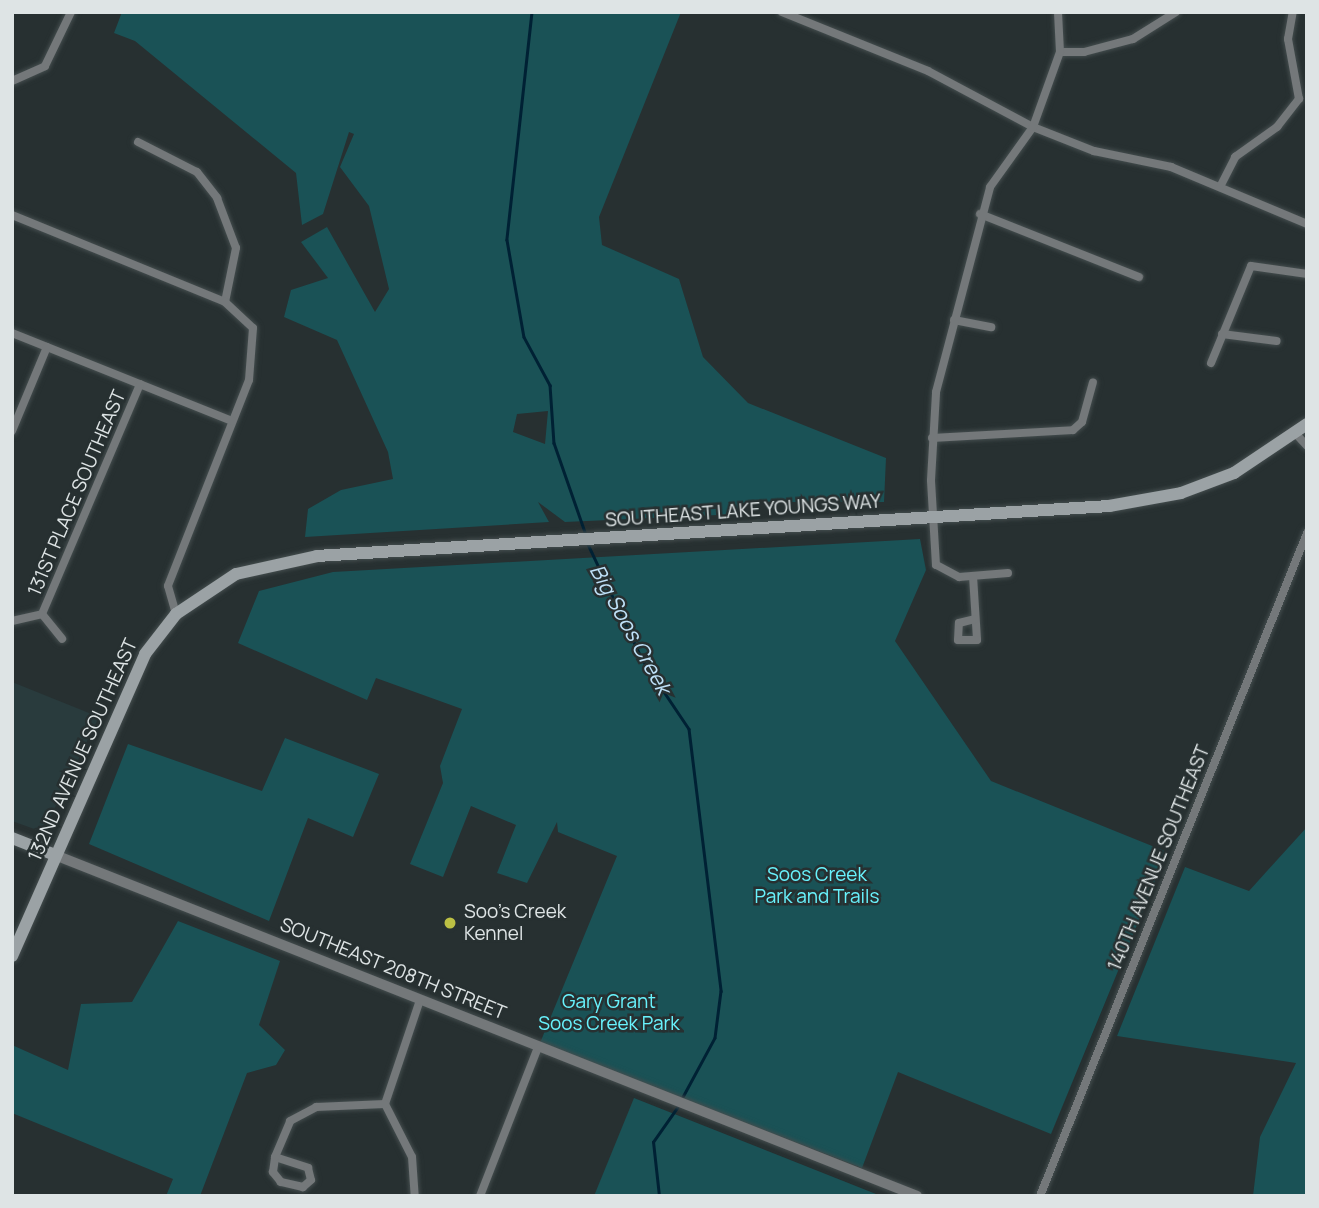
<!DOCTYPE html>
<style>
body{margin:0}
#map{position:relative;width:1319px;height:1208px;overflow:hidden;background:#273031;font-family:Manrope,sans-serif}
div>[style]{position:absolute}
.built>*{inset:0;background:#293b3d}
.green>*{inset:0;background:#1a5256}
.stream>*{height:2.5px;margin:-1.25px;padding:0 1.25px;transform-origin:1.25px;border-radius:1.25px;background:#002134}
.roads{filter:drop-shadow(0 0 2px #444d4e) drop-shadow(0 0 2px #444d4e)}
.minor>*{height:8px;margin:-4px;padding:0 4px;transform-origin:4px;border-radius:4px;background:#74787a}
.tertiary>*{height:10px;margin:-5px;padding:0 5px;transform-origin:5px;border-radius:5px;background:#74787a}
.secondary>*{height:12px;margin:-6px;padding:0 6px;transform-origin:6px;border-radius:6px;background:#9ba2a5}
.dots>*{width:19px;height:19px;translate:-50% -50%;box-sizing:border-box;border:4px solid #273031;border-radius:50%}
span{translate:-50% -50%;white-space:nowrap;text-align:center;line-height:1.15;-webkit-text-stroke:5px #273031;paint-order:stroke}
.street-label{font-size:19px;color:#dee4e5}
.park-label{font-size:19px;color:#68f2fc}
.poi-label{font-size:19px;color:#dee4e5}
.left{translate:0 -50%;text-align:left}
.water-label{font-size:21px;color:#bfe1f8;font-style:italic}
.frame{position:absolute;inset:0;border:14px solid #dee4e5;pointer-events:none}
</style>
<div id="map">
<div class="built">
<div style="clip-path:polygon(12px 682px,99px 717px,47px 824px,37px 830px,12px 821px)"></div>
</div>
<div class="green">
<div style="clip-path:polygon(evenodd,122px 12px,681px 12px,599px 217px,602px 245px,679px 279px,703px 357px,748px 403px,886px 458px,884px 502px,745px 502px,739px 514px,565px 522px,538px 502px,549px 522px,305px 537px,308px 509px,341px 490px,393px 479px,388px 452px,337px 340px,284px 317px,291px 290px,328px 278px,301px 242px,327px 227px,375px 312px,389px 289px,369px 206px,340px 167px,354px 134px,349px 132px,323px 214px,302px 225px,296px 173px,135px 41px,114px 33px,122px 12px,548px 411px,545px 444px,513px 432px,517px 414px,548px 411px)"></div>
<div style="clip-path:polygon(920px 539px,926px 570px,895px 641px,991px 781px,1167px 852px,1051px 1134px,898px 1072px,862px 1168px,540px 1043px,617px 856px,558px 832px,557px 822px,527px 883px,497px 873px,516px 825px,471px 806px,443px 877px,410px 864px,443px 783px,440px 766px,462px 709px,376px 678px,367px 700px,238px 643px,259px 591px,333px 572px)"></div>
<div style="clip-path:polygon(285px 738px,379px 774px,353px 837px,308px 818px,269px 921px,89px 844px,128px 744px,262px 791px)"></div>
<div style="clip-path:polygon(1307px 827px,1307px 1196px,1253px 1196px,1260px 1137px,1296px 1063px,1117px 1036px,1185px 867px,1249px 891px)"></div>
<div style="clip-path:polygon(178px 921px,280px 961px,259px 1025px,285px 1050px,276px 1065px,247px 1073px,200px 1196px,166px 1196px,173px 1179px,12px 1113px,12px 1045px,68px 1070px,81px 1004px,132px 1002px)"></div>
<div style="clip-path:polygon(634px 1098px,881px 1196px,594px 1196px)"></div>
</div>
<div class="stream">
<div style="left:532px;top:12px;width:229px;rotate:96.3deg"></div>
<div style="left:507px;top:240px;width:98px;rotate:80.1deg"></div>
<div style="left:524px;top:337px;width:55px;rotate:61.6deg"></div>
<div style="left:550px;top:385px;width:58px;rotate:86.1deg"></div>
<div style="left:554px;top:443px;width:97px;rotate:70.8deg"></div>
<div style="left:587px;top:542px;width:129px;rotate:64.8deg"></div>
<div style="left:642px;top:659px;width:84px;rotate:56.1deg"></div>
<div style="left:689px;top:729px;width:264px;rotate:83deg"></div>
<div style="left:721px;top:991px;width:47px;rotate:97.3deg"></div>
<div style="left:715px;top:1038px;width:69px;rotate:118.4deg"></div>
<div style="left:659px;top:1196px;width:54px;rotate:-96.3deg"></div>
<div style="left:653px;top:1142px;width:45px;rotate:-54.9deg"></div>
</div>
<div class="roads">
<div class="minor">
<div style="left:782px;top:12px;width:157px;rotate:22deg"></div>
<div style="left:928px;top:71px;width:119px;rotate:28.1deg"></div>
<div style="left:1033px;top:127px;width:66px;rotate:21.5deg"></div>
<div style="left:1094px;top:151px;width:79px;rotate:11.7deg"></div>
<div style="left:1171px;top:167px;width:147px;rotate:22.7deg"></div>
<div style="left:1060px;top:52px;width:24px"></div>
<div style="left:1084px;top:52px;width:51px;rotate:-14.9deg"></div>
<div style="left:1133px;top:39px;width:51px;rotate:-32.1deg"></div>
<div style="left:12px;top:81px;width:36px;rotate:-24deg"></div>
<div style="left:45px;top:66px;width:60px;rotate:-64.3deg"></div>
<div style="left:138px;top:142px;width:66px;rotate:27deg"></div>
<div style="left:197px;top:172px;width:33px;rotate:52deg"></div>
<div style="left:217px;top:198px;width:53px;rotate:69.2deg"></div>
<div style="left:236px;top:248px;width:55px;rotate:101.5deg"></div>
<div style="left:1220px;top:187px;width:34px;rotate:-63deg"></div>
<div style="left:1235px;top:157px;width:52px;rotate:-35.5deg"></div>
<div style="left:1277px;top:127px;width:36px;rotate:-52deg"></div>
<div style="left:1299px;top:99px;width:61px;rotate:-100.4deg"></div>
<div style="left:1288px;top:39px;width:27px;rotate:-80deg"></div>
<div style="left:980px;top:214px;width:171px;rotate:21.6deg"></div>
<div style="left:12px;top:215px;width:230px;rotate:22.2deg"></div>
<div style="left:225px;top:302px;width:38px;rotate:43deg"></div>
<div style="left:253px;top:328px;width:52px;rotate:94.4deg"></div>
<div style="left:249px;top:380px;width:221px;rotate:111.5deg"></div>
<div style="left:168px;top:586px;width:29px;rotate:74deg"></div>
<div style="left:954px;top:320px;width:38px;rotate:11deg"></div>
<div style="left:12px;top:333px;width:237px;rotate:21.8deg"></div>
<div style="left:1222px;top:334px;width:55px;rotate:7.3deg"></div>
<div style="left:1211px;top:363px;width:105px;rotate:-67.6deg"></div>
<div style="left:1251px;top:266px;width:57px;rotate:8.1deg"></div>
<div style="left:12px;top:431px;width:91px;rotate:-67.4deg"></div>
<div style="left:1296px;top:434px;width:16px;rotate:47deg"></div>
<div style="left:932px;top:438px;width:141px;rotate:-3.2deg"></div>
<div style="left:1073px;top:430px;width:12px;rotate:-42deg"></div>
<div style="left:1082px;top:422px;width:41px;rotate:-74.6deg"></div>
<div style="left:1008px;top:573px;width:49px;rotate:175.3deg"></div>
<div style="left:959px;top:577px;width:26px;rotate:-152deg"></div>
<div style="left:936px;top:565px;width:85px;rotate:-93.4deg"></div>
<div style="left:931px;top:480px;width:88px;rotate:-86.7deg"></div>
<div style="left:936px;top:392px;width:212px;rotate:-75.2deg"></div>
<div style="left:990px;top:187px;width:74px;rotate:-54.4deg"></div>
<div style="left:1033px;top:127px;width:80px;rotate:-70.2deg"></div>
<div style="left:1060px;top:52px;width:40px;rotate:-92.9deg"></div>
<div style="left:973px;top:576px;width:64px;rotate:86.4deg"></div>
<div style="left:977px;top:640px;width:19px;rotate:180deg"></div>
<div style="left:958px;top:640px;width:17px;rotate:-87deg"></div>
<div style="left:959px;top:623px;width:16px;rotate:-14deg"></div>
<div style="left:42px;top:614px;width:250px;rotate:-66.9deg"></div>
<div style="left:12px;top:621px;width:31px;rotate:-13deg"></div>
<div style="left:42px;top:614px;width:32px;rotate:51deg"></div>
<div style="left:385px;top:1104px;width:110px;rotate:-71.4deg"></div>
<div style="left:385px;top:1104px;width:59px;rotate:63deg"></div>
<div style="left:412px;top:1157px;width:39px;rotate:86deg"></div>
<div style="left:275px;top:1157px;width:35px;rotate:18deg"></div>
<div style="left:308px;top:1168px;width:12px;rotate:76deg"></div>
<div style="left:311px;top:1180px;width:11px;rotate:139deg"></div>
<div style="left:303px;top:1187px;width:23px;rotate:-167deg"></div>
<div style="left:281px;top:1182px;width:13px;rotate:-129deg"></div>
<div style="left:273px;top:1172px;width:15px;rotate:-82deg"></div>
<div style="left:275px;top:1157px;width:39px;rotate:-67deg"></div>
<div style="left:290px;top:1121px;width:30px;rotate:-28deg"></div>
<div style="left:316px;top:1107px;width:69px;rotate:-2.5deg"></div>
<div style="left:480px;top:1196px;width:160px;rotate:-68.7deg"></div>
<div style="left:1040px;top:1196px;width:715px;rotate:-68.06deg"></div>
</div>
<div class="tertiary">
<div style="left:55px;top:855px;width:927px;rotate:21.58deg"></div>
</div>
<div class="secondary">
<div style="left:12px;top:838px;width:46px;rotate:21.6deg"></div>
<div style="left:12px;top:956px;width:330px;rotate:-66.2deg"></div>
<div style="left:145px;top:654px;width:51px;rotate:-52.2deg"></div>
<div style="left:176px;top:614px;width:72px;rotate:-33.7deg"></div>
<div style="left:236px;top:574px;width:83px;rotate:-12.5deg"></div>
<div style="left:317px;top:556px;width:794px;rotate:-3.61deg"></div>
<div style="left:1109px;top:506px;width:73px;rotate:-10.2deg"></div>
<div style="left:1181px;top:493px;width:57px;rotate:-20.7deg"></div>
<div style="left:1234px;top:473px;width:88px;rotate:-33.9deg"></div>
</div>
</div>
<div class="dots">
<div style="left:450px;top:923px;background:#bcc044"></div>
</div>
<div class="street-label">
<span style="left:77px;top:493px;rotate:-67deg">131ST PLACE SOUTHEAST</span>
<span style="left:743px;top:511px;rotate:-4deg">SOUTHEAST LAKE YOUNGS WAY</span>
<span style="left:83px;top:750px;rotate:-66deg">132ND AVENUE SOUTHEAST</span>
<span style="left:1159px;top:858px;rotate:-68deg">140TH AVENUE SOUTHEAST</span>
<span style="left:393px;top:969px;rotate:22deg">SOUTHEAST 208TH STREET</span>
</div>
<div class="park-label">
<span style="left:817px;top:886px">Soos Creek<br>Park and Trails</span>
<span style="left:609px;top:1013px">Gary Grant<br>Soos Creek Park</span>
</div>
<div class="poi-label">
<span class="left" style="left:464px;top:923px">Soo's Creek<br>Kennel</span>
</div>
<div class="water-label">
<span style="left:631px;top:629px;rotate:61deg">Big Soos Creek</span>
</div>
<div class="frame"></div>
</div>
